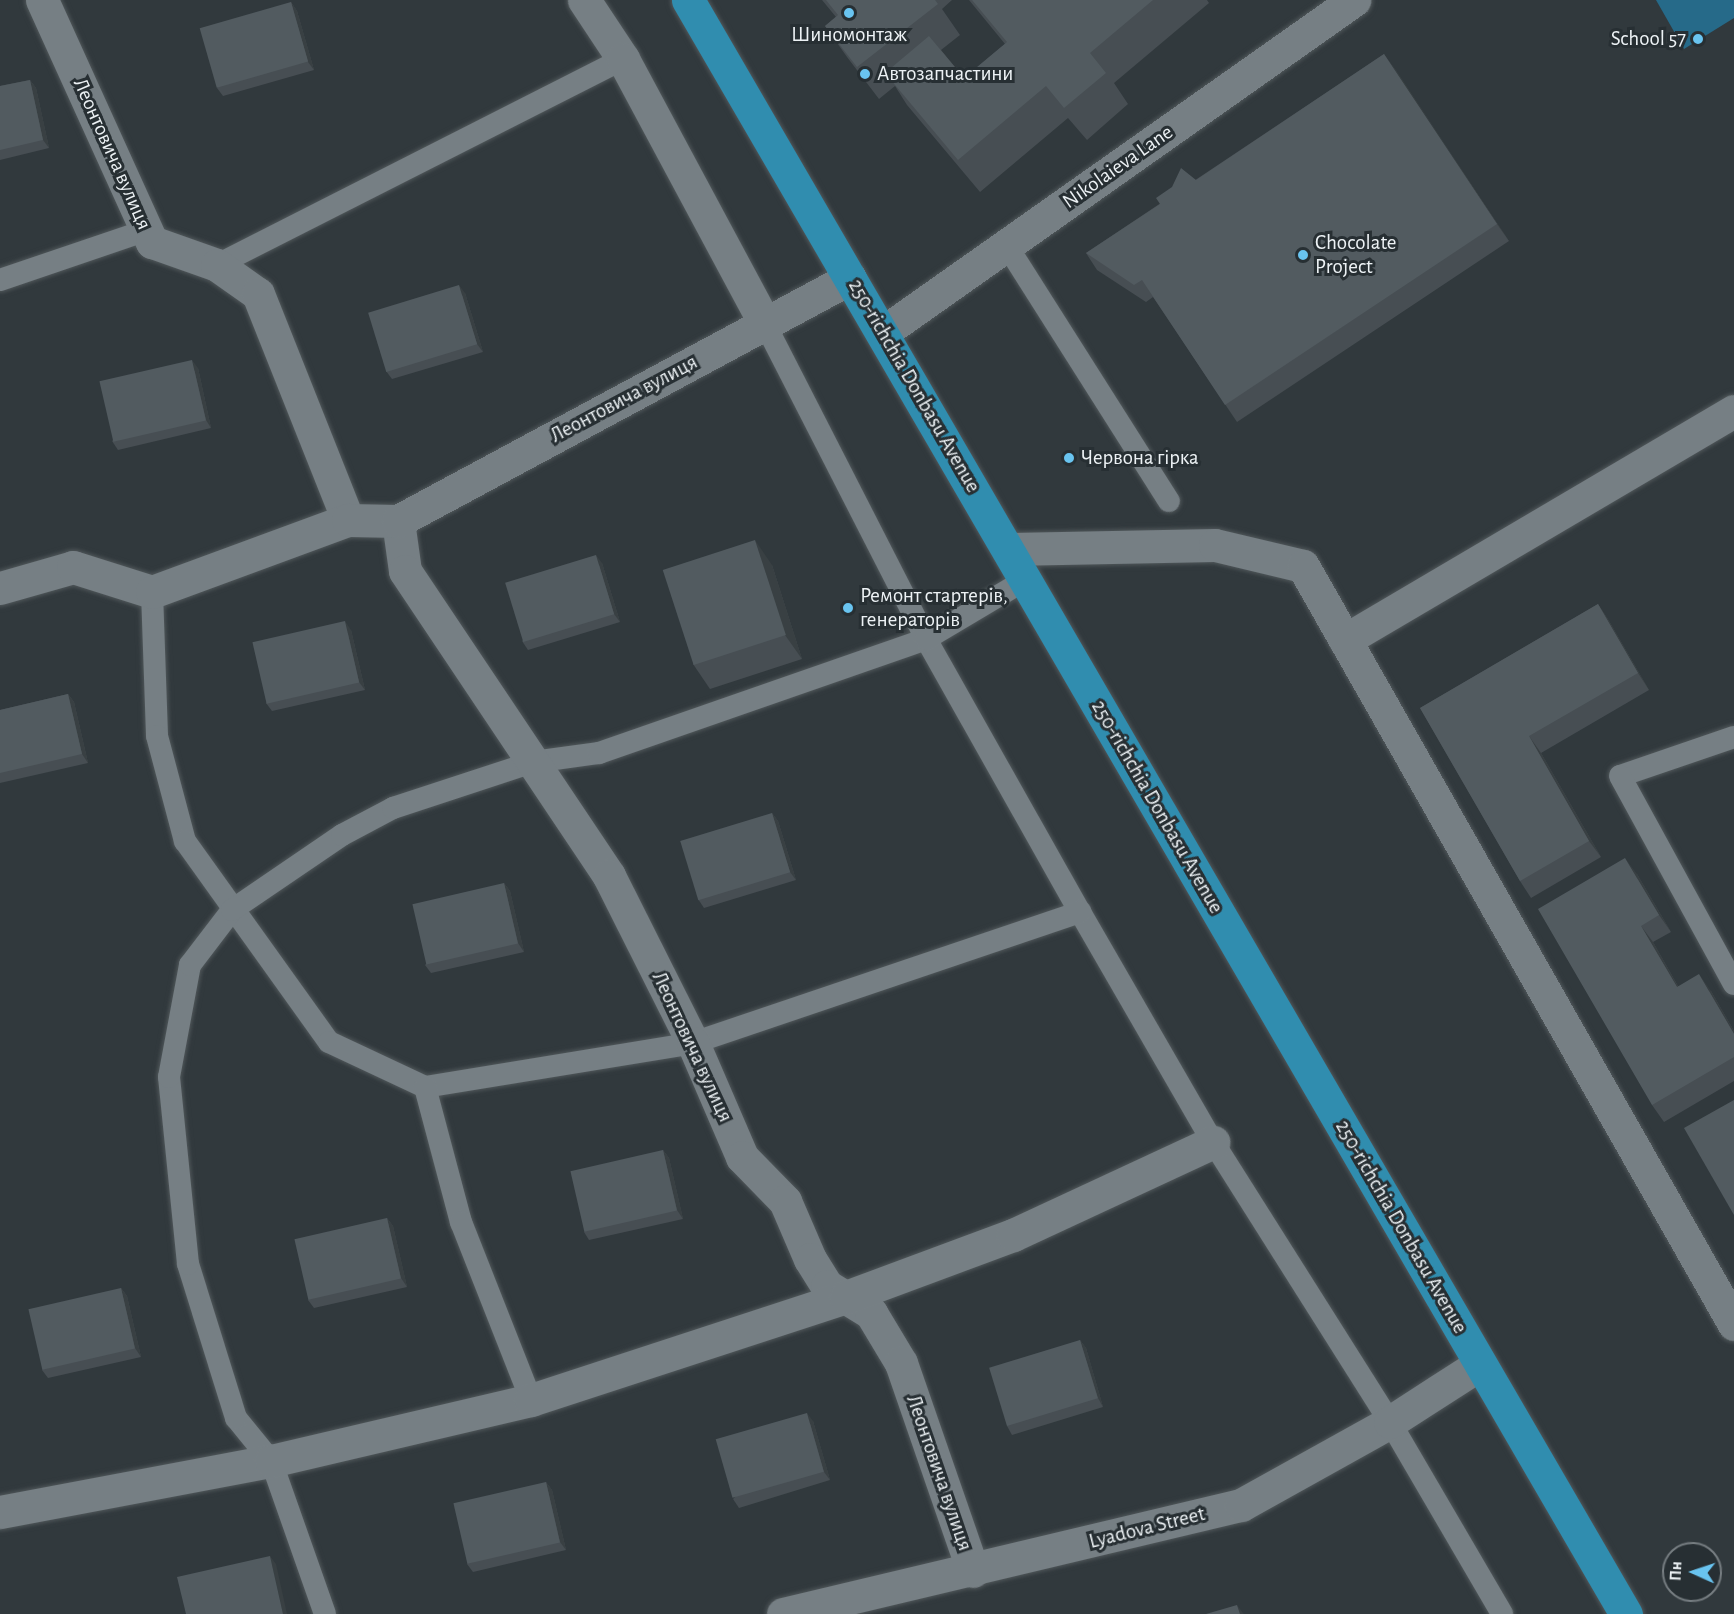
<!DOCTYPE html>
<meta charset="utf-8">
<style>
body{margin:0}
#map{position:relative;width:1734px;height:1614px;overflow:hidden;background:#31393d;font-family:"Alegreya Sans",sans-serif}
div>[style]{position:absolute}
.green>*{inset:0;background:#266a89}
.roads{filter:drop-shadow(0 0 2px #50575a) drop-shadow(0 0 2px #50575a)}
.service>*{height:22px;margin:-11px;padding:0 11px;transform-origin:11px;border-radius:11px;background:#767f84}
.pedestrian>*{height:33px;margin:-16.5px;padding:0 16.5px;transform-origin:16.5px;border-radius:16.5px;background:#767f84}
.minor>*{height:33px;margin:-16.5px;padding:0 16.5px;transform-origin:16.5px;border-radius:16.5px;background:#767f84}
.primary>*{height:33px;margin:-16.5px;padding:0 16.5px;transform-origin:16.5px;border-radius:16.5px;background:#308daf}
.wall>*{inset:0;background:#474e53}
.shaded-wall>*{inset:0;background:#394043}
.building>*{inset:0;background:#525b60;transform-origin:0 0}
.dots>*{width:16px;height:16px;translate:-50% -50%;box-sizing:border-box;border:3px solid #272f33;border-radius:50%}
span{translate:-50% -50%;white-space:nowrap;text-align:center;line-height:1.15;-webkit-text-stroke:6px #272f33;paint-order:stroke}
.poi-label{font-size:21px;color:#edf2f5}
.right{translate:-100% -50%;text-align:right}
.left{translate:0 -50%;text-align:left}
.street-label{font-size:21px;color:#edf2f5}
.north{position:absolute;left:1662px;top:1542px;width:60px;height:60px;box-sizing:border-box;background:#272f33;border:2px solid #767d81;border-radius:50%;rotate:273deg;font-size:16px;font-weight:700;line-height:24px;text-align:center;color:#edf2f5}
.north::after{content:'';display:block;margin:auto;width:21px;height:27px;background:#69c4f0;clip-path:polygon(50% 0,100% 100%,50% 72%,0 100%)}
</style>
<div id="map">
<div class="green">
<div style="clip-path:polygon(1656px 0,1734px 0,1734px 18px,1684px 49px)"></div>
</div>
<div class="roads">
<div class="service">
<div style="left:1007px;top:246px;width:302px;rotate:57.6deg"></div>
<div style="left:217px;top:265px;width:455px;rotate:-26.9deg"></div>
<div style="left:0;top:280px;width:155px;rotate:-18.8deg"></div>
<div style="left:764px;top:322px;width:356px;rotate:62.9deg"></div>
<div style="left:926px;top:639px;width:313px;rotate:60.6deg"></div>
<div style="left:1080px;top:912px;width:266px;rotate:60deg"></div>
<div style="left:1213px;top:1142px;width:331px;rotate:57.7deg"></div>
<div style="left:1390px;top:1422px;width:222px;rotate:59.7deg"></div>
<div style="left:152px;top:592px;width:144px;rotate:88deg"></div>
<div style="left:157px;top:736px;width:109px;rotate:75.1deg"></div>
<div style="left:185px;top:841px;width:247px;rotate:54.4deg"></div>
<div style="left:329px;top:1042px;width:106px;rotate:25.1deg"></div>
<div style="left:425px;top:1087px;width:272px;rotate:-9.3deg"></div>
<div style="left:693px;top:1043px;width:409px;rotate:-18.7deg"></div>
<div style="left:1734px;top:737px;width:120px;rotate:161.1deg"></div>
<div style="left:1620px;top:776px;width:237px;rotate:61.3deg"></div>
<div style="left:425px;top:1087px;width:140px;rotate:75.1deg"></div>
<div style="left:461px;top:1222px;width:191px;rotate:68.5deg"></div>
<div style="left:325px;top:1614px;width:162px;rotate:-109.4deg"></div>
<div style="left:271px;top:1461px;width:55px;rotate:-129.1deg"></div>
<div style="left:236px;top:1418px;width:161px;rotate:-107.3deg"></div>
<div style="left:188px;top:1264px;width:188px;rotate:-95.8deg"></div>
<div style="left:169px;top:1077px;width:114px;rotate:-79.4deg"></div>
<div style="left:190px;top:965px;width:69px;rotate:-52.6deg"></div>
<div style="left:232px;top:910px;width:133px;rotate:-34.3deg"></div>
<div style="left:342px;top:835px;width:58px;rotate:-27.9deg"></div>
<div style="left:393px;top:808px;width:147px;rotate:-18.2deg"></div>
<div style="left:533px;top:762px;width:67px;rotate:-7.8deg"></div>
<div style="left:599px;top:753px;width:346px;rotate:-19.2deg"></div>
<div style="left:926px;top:639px;width:115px;rotate:-30.8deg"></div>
</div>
<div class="pedestrian">
<div style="left:1345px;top:640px;width:451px;rotate:-30.5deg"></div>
</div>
<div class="minor">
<div style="left:42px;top:0;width:266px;rotate:65.6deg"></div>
<div style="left:152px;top:242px;width:69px;rotate:19.5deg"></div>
<div style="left:217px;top:265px;width:50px;rotate:35.3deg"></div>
<div style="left:258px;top:294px;width:243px;rotate:68.3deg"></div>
<div style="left:584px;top:0;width:71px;rotate:56.5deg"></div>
<div style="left:623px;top:59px;width:298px;rotate:61.8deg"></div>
<div style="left:882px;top:333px;width:578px;rotate:-35.2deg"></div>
<div style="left:398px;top:521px;width:50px;rotate:82deg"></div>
<div style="left:405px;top:571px;width:367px;rotate:56.2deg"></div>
<div style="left:609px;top:876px;width:187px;rotate:63.3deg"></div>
<div style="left:693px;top:1043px;width:124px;rotate:66.7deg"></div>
<div style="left:742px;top:1157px;width:62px;rotate:45.7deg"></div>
<div style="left:785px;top:1201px;width:63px;rotate:66.7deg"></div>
<div style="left:810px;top:1259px;width:32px;rotate:58deg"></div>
<div style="left:827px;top:1286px;width:52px;rotate:31.5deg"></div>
<div style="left:871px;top:1313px;width:58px;rotate:59deg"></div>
<div style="left:901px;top:1363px;width:220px;rotate:70.9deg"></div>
<div style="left:1010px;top:549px;width:205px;rotate:-1.1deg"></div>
<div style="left:1215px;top:545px;width:90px;rotate:13.4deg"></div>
<div style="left:1303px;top:566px;width:872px;rotate:60.38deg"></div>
<div style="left:0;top:588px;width:76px;rotate:-16deg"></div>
<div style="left:73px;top:567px;width:83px;rotate:17.6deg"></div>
<div style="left:152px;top:592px;width:209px;rotate:-20.2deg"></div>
<div style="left:348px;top:520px;width:50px;rotate:1.1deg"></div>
<div style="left:398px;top:521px;width:513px;rotate:-28.26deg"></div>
<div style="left:0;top:1512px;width:276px;rotate:-10.7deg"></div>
<div style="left:271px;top:1461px;width:267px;rotate:-13.2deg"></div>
<div style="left:531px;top:1400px;width:331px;rotate:-18.1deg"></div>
<div style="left:846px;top:1297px;width:178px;rotate:-20.4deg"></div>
<div style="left:1013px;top:1235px;width:221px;rotate:-24.9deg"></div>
<div style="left:783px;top:1614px;width:471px;rotate:-13.4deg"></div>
<div style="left:1241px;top:1505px;width:171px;rotate:-29.1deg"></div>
<div style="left:1390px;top:1422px;width:107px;rotate:-32.8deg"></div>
</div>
<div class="primary">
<div style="left:688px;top:0;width:1867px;rotate:59.84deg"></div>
</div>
</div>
<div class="wall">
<div style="clip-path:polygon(822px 0,952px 0,942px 9px,960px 35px,941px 50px,964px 78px,1005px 44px,969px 0,1207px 0,1209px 3px,1114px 83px,1128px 104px,1087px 140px,1068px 118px,980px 192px,907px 105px,895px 86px,879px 99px,847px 57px,825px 26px,836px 17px)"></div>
<div style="clip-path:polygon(291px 2px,297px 11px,314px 70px,223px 96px,217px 88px)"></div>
<div style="clip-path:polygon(1384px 54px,1509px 241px,1237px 422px,1153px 297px,1146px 302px,1097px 270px,1086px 253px)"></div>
<div style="clip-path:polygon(30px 80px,36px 88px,49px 148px,0 160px,0 86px)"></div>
<div style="clip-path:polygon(465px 293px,483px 352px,392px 379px,386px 371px)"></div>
<div style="clip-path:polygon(198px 368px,211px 428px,118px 450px,112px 441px)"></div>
<div style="clip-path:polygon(602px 563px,620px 622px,528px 650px,522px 641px)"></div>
<div style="clip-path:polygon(772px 565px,802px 659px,710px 689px,693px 664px)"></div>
<div style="clip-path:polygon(1598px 604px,1609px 621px,1649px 690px,1541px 753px,1601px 857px,1531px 898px,1520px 881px,1420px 708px)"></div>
<div style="clip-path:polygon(351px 630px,365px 690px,272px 711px,266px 703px)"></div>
<div style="clip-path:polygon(68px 694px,74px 702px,88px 763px,0 783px,0 710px)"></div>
<div style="clip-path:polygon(772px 813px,778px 821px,796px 880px,704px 908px,698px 899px)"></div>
<div style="clip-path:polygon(1637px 874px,1671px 932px,1653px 942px,1678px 986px,1711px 991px,1734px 1031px,1734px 1081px,1664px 1122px,1652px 1105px)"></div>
<div style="clip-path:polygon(504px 883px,510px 891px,524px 952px,431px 973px,425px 965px)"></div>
<div style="clip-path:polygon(663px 1150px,669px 1158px,683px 1219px,589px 1240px,584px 1232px)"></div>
<div style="clip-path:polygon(387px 1218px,393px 1226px,407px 1287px,314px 1308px,308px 1300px)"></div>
<div style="clip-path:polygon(121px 1288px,127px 1296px,141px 1357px,48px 1378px,42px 1370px)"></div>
<div style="clip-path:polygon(1080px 1340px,1086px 1348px,1103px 1407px,1012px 1435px,1007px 1426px)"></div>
<div style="clip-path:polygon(813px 1421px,830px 1480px,739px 1508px,733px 1499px)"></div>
<div style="clip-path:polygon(546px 1482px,552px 1490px,566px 1550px,473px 1572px,467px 1564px)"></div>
</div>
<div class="shaded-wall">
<div style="clip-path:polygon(291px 2px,297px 11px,314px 70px,308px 62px)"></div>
<div style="clip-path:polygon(1384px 54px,1396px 70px,1509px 241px,1497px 224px)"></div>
<div style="clip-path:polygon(30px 80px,36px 88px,49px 148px,43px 140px)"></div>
<div style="clip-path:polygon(459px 285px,465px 293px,483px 352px,477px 344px)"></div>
<div style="clip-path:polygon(192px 360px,198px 368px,211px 428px,206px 420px)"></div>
<div style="clip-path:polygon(755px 540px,772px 565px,802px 659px,785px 635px)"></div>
<div style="clip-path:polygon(596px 555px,602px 563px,620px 622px,614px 614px)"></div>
<div style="clip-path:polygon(1598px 604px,1609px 621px,1649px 690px,1638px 673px)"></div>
<div style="clip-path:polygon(345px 621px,351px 630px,365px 690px,359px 682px)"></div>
<div style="clip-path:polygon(68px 694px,74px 702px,88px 763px,82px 754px)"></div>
<div style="clip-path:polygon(1529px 736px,1541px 753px,1601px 857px,1589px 841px)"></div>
<div style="clip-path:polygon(772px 813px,778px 821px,796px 880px,790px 872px)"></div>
<div style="clip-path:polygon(1625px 858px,1637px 874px,1671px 932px,1659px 915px)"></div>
<div style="clip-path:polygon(504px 883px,510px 891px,524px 952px,518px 943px)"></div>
<div style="clip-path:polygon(1641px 926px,1653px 942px,1688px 1004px,1677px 987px)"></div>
<div style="clip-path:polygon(1699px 974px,1711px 991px,1734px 1031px,1734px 1034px)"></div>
<div style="clip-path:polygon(663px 1150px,669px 1158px,683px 1219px,677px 1210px)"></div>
<div style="clip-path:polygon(387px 1218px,393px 1226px,407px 1287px,401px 1278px)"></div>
<div style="clip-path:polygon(121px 1288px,127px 1296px,141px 1357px,135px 1348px)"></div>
<div style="clip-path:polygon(1080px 1340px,1086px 1348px,1103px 1407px,1098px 1398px)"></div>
<div style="clip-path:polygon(807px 1413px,813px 1421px,830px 1480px,824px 1472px)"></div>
<div style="clip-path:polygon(546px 1482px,552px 1490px,566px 1550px,560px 1542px)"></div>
<div style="clip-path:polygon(270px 1556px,276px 1564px,287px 1614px,283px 1614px)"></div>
<div style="clip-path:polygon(1237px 1605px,1243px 1613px,1244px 1614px,1240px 1614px)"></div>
</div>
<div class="building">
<div style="clip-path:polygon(826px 0,935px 0,938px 4px,857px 67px,825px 26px,838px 15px)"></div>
<div style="clip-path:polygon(972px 0,1153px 0,1090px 53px,1106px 73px,1064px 108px,1046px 86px,958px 160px,885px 73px,929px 36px,964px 78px,1007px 42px)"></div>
<div style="left:291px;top:2px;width:62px;height:95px;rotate:74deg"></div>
<div style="clip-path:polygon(1384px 54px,1497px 224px,1225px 405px,1142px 280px,1134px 285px,1086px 253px,1160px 204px,1156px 198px,1172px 187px,1181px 168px,1196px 180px)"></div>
<div style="clip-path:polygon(30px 80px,43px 140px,0 150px,0 86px)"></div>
<div style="left:459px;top:285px;width:62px;height:95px;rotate:73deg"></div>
<div style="left:192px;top:360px;width:62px;height:95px;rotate:77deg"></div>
<div style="left:755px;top:540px;width:100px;height:97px;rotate:72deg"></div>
<div style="left:596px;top:555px;width:62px;height:95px;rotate:73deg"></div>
<div style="clip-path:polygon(1598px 604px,1638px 673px,1529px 736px,1589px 841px,1520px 881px,1420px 708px)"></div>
<div style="left:345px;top:621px;width:63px;height:95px;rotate:77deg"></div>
<div style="clip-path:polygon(68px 694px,82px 754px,0 773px,0 710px)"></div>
<div style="left:772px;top:813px;width:62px;height:96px;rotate:73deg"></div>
<div style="clip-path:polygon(1625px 858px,1659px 915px,1641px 926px,1677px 987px,1699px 974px,1734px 1034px,1734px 1057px,1652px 1105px,1538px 909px)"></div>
<div style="left:504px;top:883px;width:62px;height:94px;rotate:77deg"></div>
<div style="clip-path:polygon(1734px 1100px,1734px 1215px,1684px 1128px)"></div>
<div style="left:663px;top:1150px;width:62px;height:95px;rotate:77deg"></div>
<div style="left:387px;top:1218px;width:62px;height:95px;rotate:77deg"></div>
<div style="left:121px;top:1288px;width:62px;height:95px;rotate:77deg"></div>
<div style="left:1080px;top:1340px;width:61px;height:95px;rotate:73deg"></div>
<div style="left:807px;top:1413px;width:61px;height:95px;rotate:74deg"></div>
<div style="left:546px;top:1482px;width:62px;height:95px;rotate:77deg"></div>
<div style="clip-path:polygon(270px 1556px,283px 1614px,186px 1614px,177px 1577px)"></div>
<div style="clip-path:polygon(1237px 1605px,1240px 1614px,1206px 1614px)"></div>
</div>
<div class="dots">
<div style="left:849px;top:13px;background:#69c4f0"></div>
<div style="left:1698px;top:39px;background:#69c4f0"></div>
<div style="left:865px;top:74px;background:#69c4f0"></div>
<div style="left:1303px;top:255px;background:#69c4f0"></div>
<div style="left:1069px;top:458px;background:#69c4f0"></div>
<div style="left:848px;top:608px;background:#69c4f0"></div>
</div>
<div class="poi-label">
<span style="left:849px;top:35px">Шиномонтаж</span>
<span class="right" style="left:1686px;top:39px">School 57</span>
<span class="left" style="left:877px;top:74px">Автозапчастини</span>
<span class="left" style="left:1315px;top:255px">Chocolate<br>Project</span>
<span class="left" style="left:1081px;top:458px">Червона гірка</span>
<span class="left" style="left:860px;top:608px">Ремонт стартерів,<br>генераторів</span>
</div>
<div class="street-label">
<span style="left:112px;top:154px;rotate:66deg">Леонтовича вулиця</span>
<span style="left:1118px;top:167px;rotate:-35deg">Nikolaieva Lane</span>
<span style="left:914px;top:386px;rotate:60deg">250-richchia Donbasu Avenue</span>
<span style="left:624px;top:399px;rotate:-28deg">Леонтовича вулиця</span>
<span style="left:1157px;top:807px;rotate:60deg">250-richchia Donbasu Avenue</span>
<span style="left:692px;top:1047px;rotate:65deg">Леонтовича вулиця</span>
<span style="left:1401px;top:1227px;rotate:60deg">250-richchia Donbasu Avenue</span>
<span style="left:939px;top:1473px;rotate:71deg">Леонтовича вулиця</span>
<span style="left:1147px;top:1528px;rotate:-14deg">Lyadova Street</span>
</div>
<div class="north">Пн</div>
</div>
